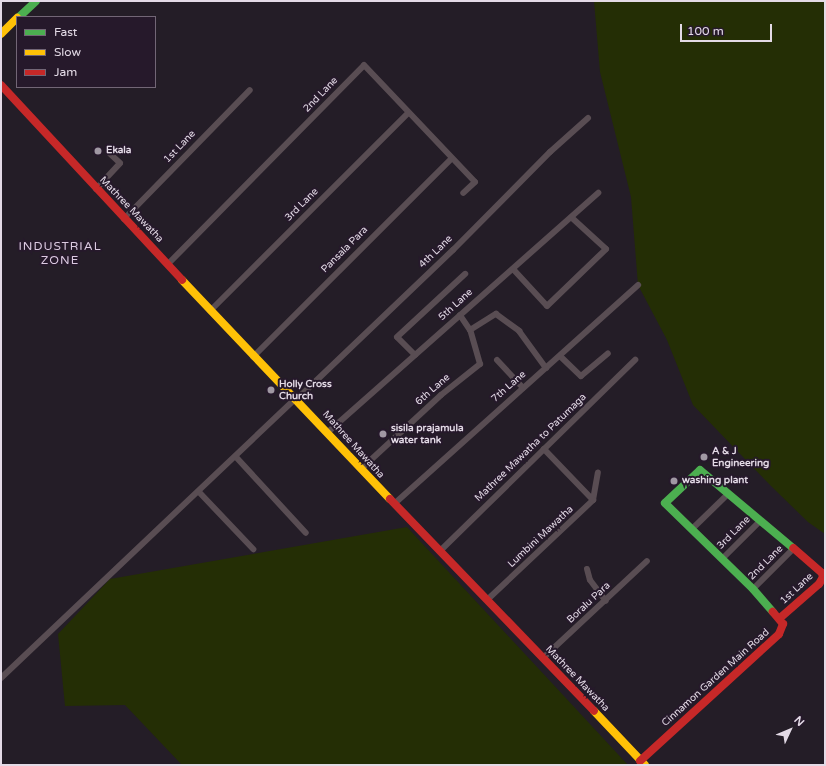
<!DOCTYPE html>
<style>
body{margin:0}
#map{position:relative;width:826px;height:766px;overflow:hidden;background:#241d27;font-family:"Varela Round",sans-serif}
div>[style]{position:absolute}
.green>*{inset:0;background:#242e05}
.street>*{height:6px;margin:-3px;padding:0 3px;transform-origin:3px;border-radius:3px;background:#594d53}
.fast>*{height:8px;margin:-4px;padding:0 4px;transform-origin:4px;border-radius:4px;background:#4caf50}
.slow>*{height:8px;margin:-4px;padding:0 4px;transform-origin:4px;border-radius:4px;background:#ffc107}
.jam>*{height:8px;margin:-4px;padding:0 4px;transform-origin:4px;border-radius:4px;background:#c62828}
.dots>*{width:11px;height:11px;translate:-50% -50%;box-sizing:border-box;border:2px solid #26192b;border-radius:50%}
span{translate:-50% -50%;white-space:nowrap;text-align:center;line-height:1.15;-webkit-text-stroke:4px #26192b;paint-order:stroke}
.street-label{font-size:10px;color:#e3dae6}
.poi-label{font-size:10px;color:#e3dae6;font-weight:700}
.left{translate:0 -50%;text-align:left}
.quarter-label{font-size:12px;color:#dccae2;letter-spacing:1px}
.frame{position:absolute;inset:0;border:2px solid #e3dae6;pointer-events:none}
.legend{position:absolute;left:16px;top:16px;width:140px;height:72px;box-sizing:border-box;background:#26192b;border:1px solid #726676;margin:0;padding:5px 7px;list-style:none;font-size:12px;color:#e3dae6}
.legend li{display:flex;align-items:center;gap:8px;height:20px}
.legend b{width:20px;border:1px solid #726676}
.north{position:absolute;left:770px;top:710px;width:40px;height:40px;-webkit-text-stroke:3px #26192b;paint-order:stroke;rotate:46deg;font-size:11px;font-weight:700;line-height:16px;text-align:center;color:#e3dae6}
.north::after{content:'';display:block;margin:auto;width:14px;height:18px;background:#e3dae6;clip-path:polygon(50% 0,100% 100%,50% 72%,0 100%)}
.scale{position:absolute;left:680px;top:24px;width:92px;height:18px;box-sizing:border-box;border:2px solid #e3dae6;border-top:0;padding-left:5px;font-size:12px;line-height:14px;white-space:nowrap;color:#e3dae6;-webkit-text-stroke:3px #26192b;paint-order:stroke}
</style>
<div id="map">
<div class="green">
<div style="clip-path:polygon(594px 1px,825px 1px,825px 534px,808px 522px,771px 486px,693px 405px,667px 340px,638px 285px,631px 197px,600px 72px)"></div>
<div style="clip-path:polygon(407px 527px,628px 765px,182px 765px,125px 705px,65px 706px,58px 634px,110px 579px)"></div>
</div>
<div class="street">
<div style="left:96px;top:189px;width:35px;rotate:-47deg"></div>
<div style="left:120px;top:163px;width:16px;rotate:-137deg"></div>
<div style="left:124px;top:219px;width:180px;rotate:-45.7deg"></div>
<div style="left:168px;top:264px;width:279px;rotate:-45.4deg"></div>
<div style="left:364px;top:65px;width:161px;rotate:46.5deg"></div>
<div style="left:475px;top:182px;width:16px;rotate:137deg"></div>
<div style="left:513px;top:269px;width:50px;rotate:47.4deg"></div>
<div style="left:547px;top:306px;width:82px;rotate:-44deg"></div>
<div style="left:606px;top:249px;width:47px;rotate:-137.6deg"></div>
<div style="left:210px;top:311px;width:280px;rotate:-45deg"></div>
<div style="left:470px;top:330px;width:31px;rotate:-32deg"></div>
<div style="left:496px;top:314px;width:29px;rotate:36deg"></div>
<div style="left:519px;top:331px;width:46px;rotate:53.9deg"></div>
<div style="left:415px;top:355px;width:25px;rotate:-135deg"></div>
<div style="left:397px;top:337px;width:93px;rotate:-42.8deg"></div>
<div style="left:560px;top:356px;width:29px;rotate:44deg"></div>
<div style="left:581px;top:376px;width:35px;rotate:-40deg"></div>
<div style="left:253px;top:357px;width:281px;rotate:-45deg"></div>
<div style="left:497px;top:360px;width:38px;rotate:47deg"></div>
<div style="left:297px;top:399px;width:216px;rotate:-43.7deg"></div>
<div style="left:453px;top:250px;width:138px;rotate:-45.3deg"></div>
<div style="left:550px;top:152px;width:51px;rotate:-41.8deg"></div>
<div style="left:328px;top:432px;width:361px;rotate:-41.5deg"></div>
<div style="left:236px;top:457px;width:103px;rotate:47.4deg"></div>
<div style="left:361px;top:469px;width:109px;rotate:-42.8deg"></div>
<div style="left:441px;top:395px;width:50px;rotate:-38.5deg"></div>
<div style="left:480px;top:364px;width:35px;rotate:-106deg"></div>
<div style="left:470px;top:330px;width:18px;rotate:-124deg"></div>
<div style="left:199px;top:492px;width:79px;rotate:46.5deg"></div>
<div style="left:593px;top:500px;width:28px;rotate:-80deg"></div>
<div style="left:394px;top:504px;width:328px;rotate:-41.9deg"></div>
<div style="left:692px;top:529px;width:50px;rotate:-44.2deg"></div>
<div style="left:441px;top:550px;width:272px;rotate:-44.4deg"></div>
<div style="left:722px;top:559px;width:54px;rotate:-45deg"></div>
<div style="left:587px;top:569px;width:11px;rotate:75deg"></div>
<div style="left:590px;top:580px;width:26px;rotate:53deg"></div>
<div style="left:753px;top:589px;width:55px;rotate:-45deg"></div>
<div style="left:487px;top:600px;width:146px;rotate:-43.3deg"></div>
<div style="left:593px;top:500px;width:71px;rotate:-133.9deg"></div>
<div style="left:543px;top:658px;width:142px;rotate:-43deg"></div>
<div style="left:1px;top:678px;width:405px;rotate:-43.5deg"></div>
</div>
<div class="fast">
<div style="left:19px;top:17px;width:23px;rotate:-43deg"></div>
<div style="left:773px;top:612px;width:30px;rotate:-131deg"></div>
<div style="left:753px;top:589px;width:123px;rotate:-135.7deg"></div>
<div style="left:665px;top:503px;width:48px;rotate:-43.3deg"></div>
<div style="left:700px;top:470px;width:121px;rotate:40deg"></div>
</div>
<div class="slow">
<div style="left:1px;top:34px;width:23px;rotate:-45deg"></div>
<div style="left:182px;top:280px;width:302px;rotate:46.5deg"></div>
<div style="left:594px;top:711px;width:74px;rotate:46.6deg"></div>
</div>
<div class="jam">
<div style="left:1px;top:85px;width:266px;rotate:47.1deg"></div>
<div style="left:390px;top:499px;width:294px;rotate:46.1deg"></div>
<div style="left:780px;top:618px;width:52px;rotate:-41.1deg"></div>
<div style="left:819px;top:584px;width:8px;rotate:-60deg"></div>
<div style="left:823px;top:577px;width:4px;rotate:-104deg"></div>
<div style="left:822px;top:573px;width:38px;rotate:-139deg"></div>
<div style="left:640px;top:761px;width:188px;rotate:-42.4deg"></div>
<div style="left:779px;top:634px;width:11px;rotate:-68deg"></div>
<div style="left:783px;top:624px;width:16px;rotate:-130deg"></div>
</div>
<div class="dots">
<div style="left:98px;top:151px;background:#a098a3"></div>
<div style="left:271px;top:390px;background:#a098a3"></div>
<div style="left:383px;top:434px;background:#a098a3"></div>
<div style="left:704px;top:457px;background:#a098a3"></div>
<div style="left:674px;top:481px;background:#a098a3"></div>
</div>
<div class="street-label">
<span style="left:321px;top:95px;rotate:-46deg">2nd Lane</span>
<span style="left:180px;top:147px;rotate:-46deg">1st Lane</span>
<span style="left:302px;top:205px;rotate:-45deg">3rd Lane</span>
<span style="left:131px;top:210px;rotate:46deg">Mathree Mawatha</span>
<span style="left:345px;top:250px;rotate:-45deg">Pansala Para</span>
<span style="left:436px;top:252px;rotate:-44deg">4th Lane</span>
<span style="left:456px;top:305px;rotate:-42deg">5th Lane</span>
<span style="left:509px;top:387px;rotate:-41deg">7th Lane</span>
<span style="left:433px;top:390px;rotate:-41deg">6th Lane</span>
<span style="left:353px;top:445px;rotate:48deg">Mathree Mawatha</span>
<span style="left:531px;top:448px;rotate:-44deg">Mathree Mawatha to Patumaga</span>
<span style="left:734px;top:533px;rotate:-45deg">3rd Lane</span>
<span style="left:541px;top:537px;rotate:-43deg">Lumbini Mawatha</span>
<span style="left:766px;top:563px;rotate:-45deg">2nd Lane</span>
<span style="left:797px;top:589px;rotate:-43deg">1st Lane</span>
<span style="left:589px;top:603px;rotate:-43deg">Boralu Para</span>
<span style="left:716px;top:678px;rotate:-42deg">Cinnamon Garden Main Road</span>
<span style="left:577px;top:679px;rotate:46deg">Mathree Mawatha</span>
</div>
<div class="poi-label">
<span class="left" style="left:106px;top:151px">Ekala</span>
<span class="left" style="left:279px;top:390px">Holly Cross<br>Church</span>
<span class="left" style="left:391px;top:434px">sisila prajamula<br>water tank</span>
<span class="left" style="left:712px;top:457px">A &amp; J<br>Engineering</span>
<span class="left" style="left:682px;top:481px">washing plant</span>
</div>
<div class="quarter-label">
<span style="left:60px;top:254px">INDUSTRIAL<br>ZONE</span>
</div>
<div class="frame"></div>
<ul class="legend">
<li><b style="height:5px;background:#4caf50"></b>Fast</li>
<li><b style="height:5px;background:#ffc107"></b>Slow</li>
<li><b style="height:5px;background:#c62828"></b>Jam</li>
</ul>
<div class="north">N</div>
<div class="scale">100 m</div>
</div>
